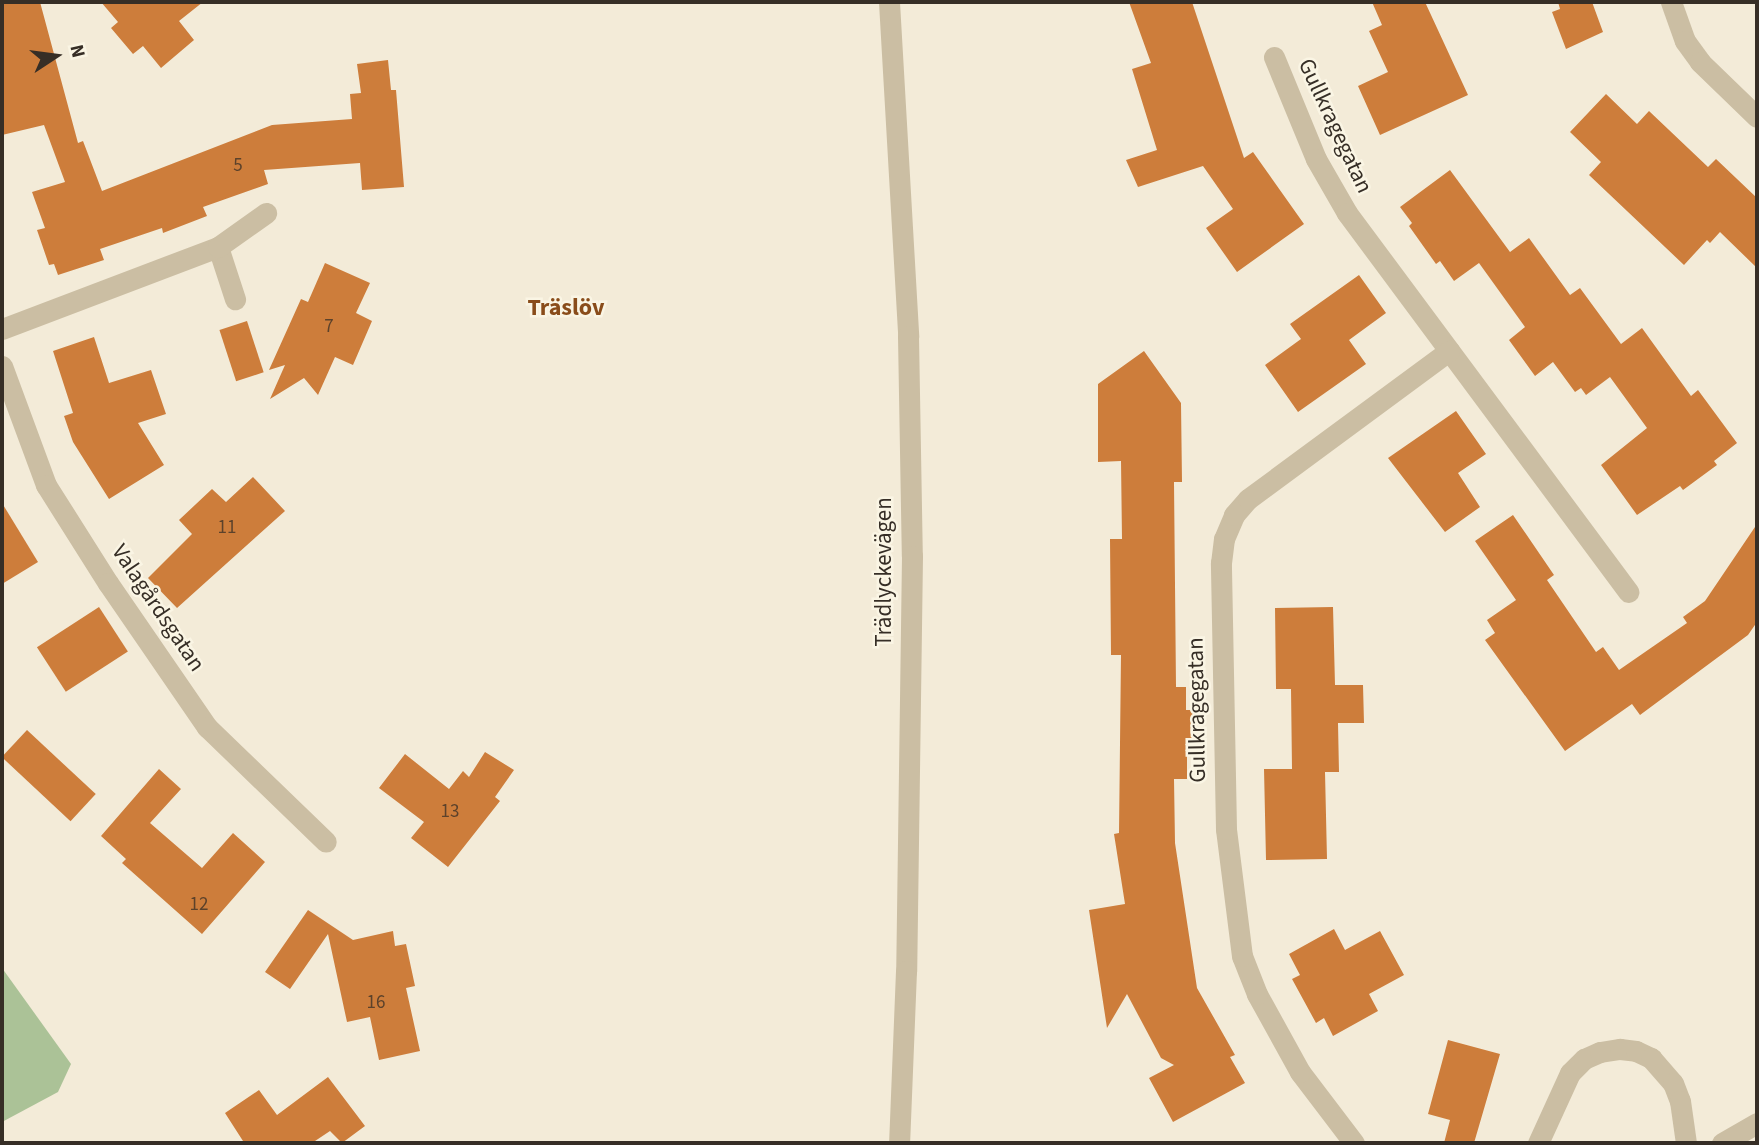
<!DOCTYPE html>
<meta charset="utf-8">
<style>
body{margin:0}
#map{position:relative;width:1759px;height:1145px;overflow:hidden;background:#f3ebd8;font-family:"Source Sans 3",sans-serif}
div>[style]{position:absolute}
.green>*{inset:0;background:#abc297}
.building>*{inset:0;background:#cd7d3b;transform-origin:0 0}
.minor>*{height:21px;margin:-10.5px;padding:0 10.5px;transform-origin:10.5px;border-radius:10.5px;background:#cbbea3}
span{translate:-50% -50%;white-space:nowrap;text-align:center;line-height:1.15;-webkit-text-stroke:5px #faf5e4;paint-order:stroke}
.number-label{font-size:19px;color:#5c422b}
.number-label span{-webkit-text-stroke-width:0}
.street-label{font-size:23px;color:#362e26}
.neighbourhood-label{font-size:24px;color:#894c1a;font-weight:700}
.frame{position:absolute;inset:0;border:4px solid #362e26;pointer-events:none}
.north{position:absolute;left:21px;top:21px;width:70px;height:70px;-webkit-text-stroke:5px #faf5e4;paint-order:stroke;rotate:77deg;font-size:19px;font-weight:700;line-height:28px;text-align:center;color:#362e26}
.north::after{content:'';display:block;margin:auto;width:24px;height:32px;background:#362e26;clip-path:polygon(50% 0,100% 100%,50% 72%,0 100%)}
</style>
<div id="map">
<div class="green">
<div style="clip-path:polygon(2px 968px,71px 1064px,58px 1092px,2px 1122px)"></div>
</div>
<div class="building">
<div style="clip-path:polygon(2px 2px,40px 2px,78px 143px,83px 141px,102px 191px,272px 125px,352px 119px,350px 94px,361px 93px,357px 64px,388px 60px,391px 90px,396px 90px,404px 187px,362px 190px,360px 163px,264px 170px,268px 184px,203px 207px,207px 216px,163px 233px,162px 228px,100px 249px,104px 260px,58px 275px,54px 264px,49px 265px,37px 230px,45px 228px,32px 192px,65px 182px,44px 125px,2px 135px)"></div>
<div style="clip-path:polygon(101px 2px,203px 2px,179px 21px,194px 40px,161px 68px,143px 46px,133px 54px,111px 28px,118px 22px)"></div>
<div style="clip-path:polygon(1129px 2px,1192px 2px,1244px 158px,1253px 152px,1304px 224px,1237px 272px,1206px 228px,1233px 209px,1203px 166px,1138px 187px,1126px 160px,1157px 150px,1132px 69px,1151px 63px)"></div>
<div style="clip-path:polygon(1372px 2px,1425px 2px,1468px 95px,1380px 135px,1358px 86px,1388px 72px,1369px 31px,1382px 25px)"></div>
<div style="clip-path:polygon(1558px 2px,1592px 2px,1603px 32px,1566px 49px,1552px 12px,1560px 9px)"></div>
<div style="clip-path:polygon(1606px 94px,1637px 124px,1649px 111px,1708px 167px,1716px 159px,1757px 198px,1757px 268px,1720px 232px,1710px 243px,1707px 240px,1684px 265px,1589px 175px,1601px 162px,1570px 132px)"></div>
<div style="clip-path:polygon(1450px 170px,1510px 252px,1529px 238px,1570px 295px,1580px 288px,1621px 344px,1642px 328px,1691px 396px,1698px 390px,1737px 443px,1714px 461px,1717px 465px,1683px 490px,1680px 486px,1637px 515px,1601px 465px,1647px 428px,1610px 377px,1586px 395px,1581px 388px,1575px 392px,1553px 362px,1535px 376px,1509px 340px,1525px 327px,1479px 263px,1454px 281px,1440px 261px,1436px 264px,1409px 226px,1412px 223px,1400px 207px)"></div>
<div style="clip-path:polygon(325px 263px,370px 283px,356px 313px,372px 321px,353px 365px,335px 357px,318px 395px,304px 378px,270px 399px,285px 365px,269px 370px,301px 299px,308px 302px)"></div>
<div style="clip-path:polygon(1359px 275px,1386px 313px,1349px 340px,1366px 364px,1298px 412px,1265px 365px,1301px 339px,1290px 324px)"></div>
<div style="left:247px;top:321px;width:54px;height:29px;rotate:72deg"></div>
<div style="clip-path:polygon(94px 337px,109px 383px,151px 370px,166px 414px,138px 423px,164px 465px,109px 499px,73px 442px,64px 416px,73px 413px,53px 351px)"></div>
<div style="clip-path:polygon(1144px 351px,1181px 403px,1182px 482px,1174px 482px,1176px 687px,1186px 687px,1186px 710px,1193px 710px,1193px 753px,1187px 753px,1187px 779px,1174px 779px,1175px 843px,1197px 988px,1235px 1055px,1230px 1057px,1245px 1083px,1173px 1122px,1149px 1078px,1174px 1065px,1161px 1058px,1127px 994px,1107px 1028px,1089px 910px,1125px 904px,1114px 834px,1119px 833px,1121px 655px,1111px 655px,1110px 539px,1122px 539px,1121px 461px,1098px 462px,1098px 384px)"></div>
<div style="clip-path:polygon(1456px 411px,1486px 454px,1458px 473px,1480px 507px,1445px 532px,1388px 458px)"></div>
<div style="clip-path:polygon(253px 477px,285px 511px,177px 608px,148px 578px,192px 534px,179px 520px,212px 489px,226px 502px)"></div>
<div style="clip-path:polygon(2px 503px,38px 562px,2px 584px)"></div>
<div style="clip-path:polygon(1513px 515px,1554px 575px,1547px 580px,1596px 652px,1603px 647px,1619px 670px,1687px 623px,1683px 617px,1705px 601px,1757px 524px,1757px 622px,1748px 635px,1640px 715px,1632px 704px,1565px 751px,1485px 640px,1495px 633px,1487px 620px,1516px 600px,1475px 541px)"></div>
<div style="left:99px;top:607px;width:53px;height:74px;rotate:57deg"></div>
<div style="clip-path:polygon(1333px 607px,1335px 685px,1363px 685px,1364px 723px,1338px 723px,1339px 772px,1325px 772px,1327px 859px,1266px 860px,1264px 769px,1292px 769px,1291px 689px,1276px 689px,1275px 608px)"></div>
<div style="left:27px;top:730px;width:94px;height:37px;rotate:43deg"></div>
<div style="clip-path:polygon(485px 752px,514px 770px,495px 797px,500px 801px,448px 867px,411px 838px,424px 822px,379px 788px,405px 754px,449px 789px,463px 771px,469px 777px)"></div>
<div style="clip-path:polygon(159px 769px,181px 789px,150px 823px,202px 868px,233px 833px,265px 862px,202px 934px,122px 863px,126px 859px,101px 836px)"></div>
<div style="clip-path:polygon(308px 910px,353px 940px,393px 931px,395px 946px,406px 944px,415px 986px,406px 988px,420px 1051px,379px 1060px,370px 1017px,347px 1022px,328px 934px,290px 989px,265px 972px)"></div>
<div style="clip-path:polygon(1334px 929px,1345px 950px,1380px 931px,1404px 975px,1369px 994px,1378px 1011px,1333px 1036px,1324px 1018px,1316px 1023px,1292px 979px,1300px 975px,1289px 954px)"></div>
<div style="clip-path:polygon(1448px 1040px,1500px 1054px,1474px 1143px,1444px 1143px,1450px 1120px,1428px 1114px)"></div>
<div style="clip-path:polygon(328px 1077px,365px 1126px,342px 1143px,330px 1131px,312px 1143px,240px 1143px,243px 1141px,225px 1113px,259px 1090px,277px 1115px)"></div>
</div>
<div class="minor">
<div style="left:889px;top:2px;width:335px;rotate:86.7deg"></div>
<div style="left:908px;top:336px;width:220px;rotate:89deg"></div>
<div style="left:912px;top:556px;width:415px;rotate:90.8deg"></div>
<div style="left:906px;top:971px;width:172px;rotate:92.3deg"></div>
<div style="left:1671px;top:2px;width:41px;rotate:70.3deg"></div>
<div style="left:1685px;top:41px;width:26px;rotate:54deg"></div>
<div style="left:1700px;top:62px;width:79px;rotate:44deg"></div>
<div style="left:1274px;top:57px;width:110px;rotate:67.6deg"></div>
<div style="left:1316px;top:159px;width:62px;rotate:60.1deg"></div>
<div style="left:1347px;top:213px;width:472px;rotate:53.4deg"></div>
<div style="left:218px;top:247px;width:55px;rotate:71.9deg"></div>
<div style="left:2px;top:329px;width:231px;rotate:-20.8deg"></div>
<div style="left:218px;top:247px;width:59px;rotate:-35.3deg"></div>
<div style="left:2px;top:366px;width:127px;rotate:69.7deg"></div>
<div style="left:46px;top:485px;width:116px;rotate:57.7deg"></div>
<div style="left:108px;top:583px;width:175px;rotate:55.5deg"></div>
<div style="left:207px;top:727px;width:165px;rotate:44deg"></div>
<div style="left:1354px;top:1143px;width:89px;rotate:-127.3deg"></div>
<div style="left:1300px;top:1072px;width:89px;rotate:-118.9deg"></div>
<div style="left:1257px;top:994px;width:41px;rotate:-111.5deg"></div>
<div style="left:1242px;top:956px;width:128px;rotate:-97.2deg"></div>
<div style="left:1226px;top:829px;width:266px;rotate:-91.1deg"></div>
<div style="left:1221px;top:563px;width:24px;rotate:-83deg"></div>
<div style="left:1224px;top:539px;width:26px;rotate:-67deg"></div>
<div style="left:1234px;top:515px;width:21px;rotate:-49deg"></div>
<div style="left:1248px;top:499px;width:250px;rotate:-36.4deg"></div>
<div style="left:1538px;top:1143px;width:77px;rotate:-65.4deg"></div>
<div style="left:1570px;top:1073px;width:20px;rotate:-45deg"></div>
<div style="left:1584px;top:1059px;width:17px;rotate:-24deg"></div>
<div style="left:1600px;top:1052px;width:20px;rotate:-9deg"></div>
<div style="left:1620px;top:1049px;width:16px;rotate:7deg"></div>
<div style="left:1636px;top:1051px;width:17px;rotate:25deg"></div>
<div style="left:1651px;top:1058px;width:33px;rotate:49deg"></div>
<div style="left:1673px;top:1083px;width:19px;rotate:69deg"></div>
<div style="left:1680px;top:1101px;width:42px;rotate:81.9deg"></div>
<div style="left:1722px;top:1143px;width:40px;rotate:-29.7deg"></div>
</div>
<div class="number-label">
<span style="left:238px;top:166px">5</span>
<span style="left:329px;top:327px">7</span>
<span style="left:227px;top:528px">11</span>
<span style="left:450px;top:812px">13</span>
<span style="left:199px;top:905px">12</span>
<span style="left:376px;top:1003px">16</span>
</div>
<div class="street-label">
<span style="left:1335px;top:126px;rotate:65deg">Gullkragegatan</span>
<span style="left:884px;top:572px;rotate:-90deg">Trädlyckevägen</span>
<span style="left:158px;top:608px;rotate:56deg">Valagårdsgatan</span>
<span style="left:1197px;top:710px;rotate:-91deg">Gullkragegatan</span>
</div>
<div class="neighbourhood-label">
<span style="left:566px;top:308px">Träslöv</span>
</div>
<div class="frame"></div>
<div class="north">N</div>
</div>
